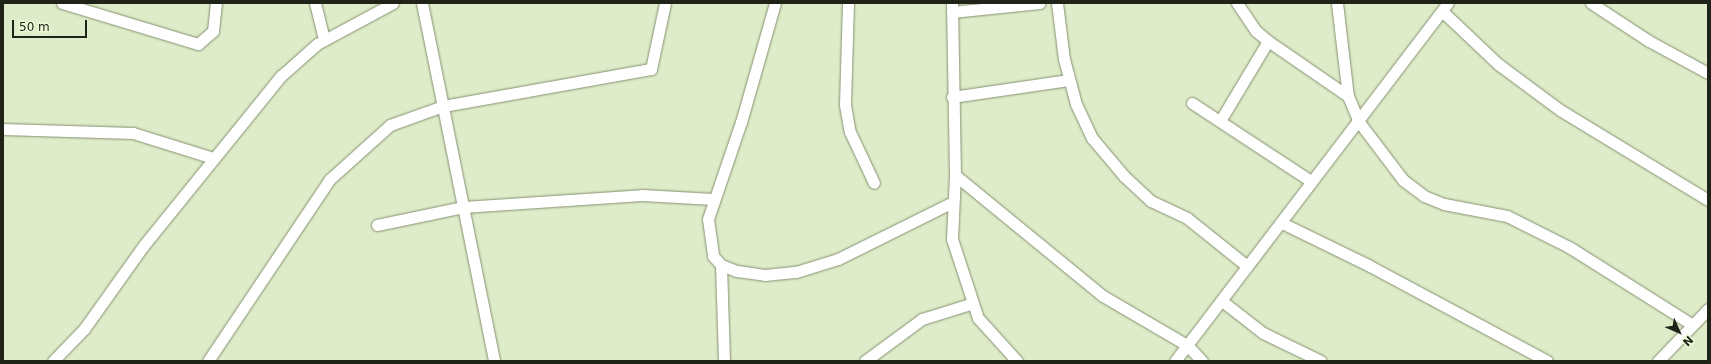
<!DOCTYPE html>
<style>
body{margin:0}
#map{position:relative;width:1711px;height:364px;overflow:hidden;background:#dfecc9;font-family:"DejaVu Sans",sans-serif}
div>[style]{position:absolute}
.roads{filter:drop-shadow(0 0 1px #859171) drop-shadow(0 0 1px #859171)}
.minor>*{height:11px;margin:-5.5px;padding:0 5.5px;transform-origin:5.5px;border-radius:5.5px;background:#fff}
span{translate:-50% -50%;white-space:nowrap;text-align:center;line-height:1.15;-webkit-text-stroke:4px #ecf9d6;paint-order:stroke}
.frame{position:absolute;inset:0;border:4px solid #202418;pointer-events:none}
.north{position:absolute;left:1659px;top:312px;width:40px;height:40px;-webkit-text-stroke:3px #ecf9d6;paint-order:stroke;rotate:135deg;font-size:11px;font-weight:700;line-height:16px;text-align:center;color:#202418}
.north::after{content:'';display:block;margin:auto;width:14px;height:18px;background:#202418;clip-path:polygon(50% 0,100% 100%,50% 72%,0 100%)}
.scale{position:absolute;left:12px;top:20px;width:75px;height:18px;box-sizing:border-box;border:2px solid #202418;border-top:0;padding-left:5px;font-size:12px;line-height:14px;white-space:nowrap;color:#202418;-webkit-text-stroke:3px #ecf9d6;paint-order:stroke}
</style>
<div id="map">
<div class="roads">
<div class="minor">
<div style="left:62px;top:3px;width:142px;rotate:16.8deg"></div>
<div style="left:198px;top:44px;width:20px;rotate:-41deg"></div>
<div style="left:213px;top:31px;width:28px;rotate:-84deg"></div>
<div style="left:315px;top:3px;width:38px;rotate:76deg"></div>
<div style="left:422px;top:3px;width:365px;rotate:78.6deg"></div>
<div style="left:775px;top:3px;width:124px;rotate:105.9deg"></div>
<div style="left:741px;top:122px;width:102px;rotate:108.8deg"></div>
<div style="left:708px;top:219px;width:37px;rotate:82deg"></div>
<div style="left:713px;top:256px;width:12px;rotate:48deg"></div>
<div style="left:721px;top:265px;width:17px;rotate:21deg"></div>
<div style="left:737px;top:271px;width:28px;rotate:8deg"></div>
<div style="left:765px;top:275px;width:31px;rotate:-6deg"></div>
<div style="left:796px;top:272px;width:44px;rotate:-17.2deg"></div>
<div style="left:838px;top:259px;width:128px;rotate:-26.4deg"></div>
<div style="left:848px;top:3px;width:102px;rotate:91.7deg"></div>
<div style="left:845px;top:105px;width:27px;rotate:80deg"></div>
<div style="left:850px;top:132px;width:56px;rotate:64.8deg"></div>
<div style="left:952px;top:3px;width:172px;rotate:89deg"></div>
<div style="left:955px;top:175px;width:191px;rotate:39.3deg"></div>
<div style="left:1103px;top:296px;width:97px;rotate:30.3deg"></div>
<div style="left:1187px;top:345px;width:22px;rotate:47deg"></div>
<div style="left:1057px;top:3px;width:56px;rotate:82.9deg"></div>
<div style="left:1064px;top:59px;width:47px;rotate:75.1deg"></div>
<div style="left:1076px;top:104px;width:38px;rotate:65deg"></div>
<div style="left:1092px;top:138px;width:50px;rotate:49.9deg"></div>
<div style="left:1124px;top:176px;width:37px;rotate:43deg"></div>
<div style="left:1151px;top:201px;width:40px;rotate:25deg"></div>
<div style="left:1187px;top:218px;width:77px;rotate:38.7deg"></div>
<div style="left:1237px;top:3px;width:34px;rotate:56deg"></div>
<div style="left:1256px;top:31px;width:16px;rotate:40deg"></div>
<div style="left:1268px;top:41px;width:97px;rotate:34.5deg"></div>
<div style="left:1337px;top:3px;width:94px;rotate:83.3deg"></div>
<div style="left:1348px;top:96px;width:28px;rotate:67deg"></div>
<div style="left:1359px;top:122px;width:73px;rotate:52.8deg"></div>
<div style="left:1403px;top:180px;width:26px;rotate:37deg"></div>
<div style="left:1424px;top:196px;width:22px;rotate:22deg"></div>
<div style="left:1444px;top:204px;width:64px;rotate:10.8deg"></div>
<div style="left:1507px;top:216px;width:69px;rotate:26.6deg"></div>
<div style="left:1569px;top:247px;width:146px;rotate:32.2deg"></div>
<div style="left:1591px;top:3px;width:69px;rotate:33.2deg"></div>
<div style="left:1649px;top:41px;width:67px;rotate:28.5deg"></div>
<div style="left:1442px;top:11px;width:77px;rotate:43.4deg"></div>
<div style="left:1498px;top:64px;width:77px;rotate:36.6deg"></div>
<div style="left:1560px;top:110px;width:173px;rotate:31.3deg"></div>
<div style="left:952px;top:12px;width:88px;rotate:-5.8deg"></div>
<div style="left:952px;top:97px;width:118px;rotate:-8.3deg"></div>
<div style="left:1192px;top:103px;width:140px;rotate:33.3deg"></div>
<div style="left:1220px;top:121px;width:93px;rotate:-59deg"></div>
<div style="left:3px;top:129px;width:130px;rotate:1.8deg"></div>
<div style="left:133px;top:133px;width:84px;rotate:17.4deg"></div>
<div style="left:955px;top:175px;width:64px;rotate:92.7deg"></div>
<div style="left:952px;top:239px;width:83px;rotate:71.8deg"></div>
<div style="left:978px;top:318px;width:58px;rotate:47.8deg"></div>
<div style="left:1282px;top:223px;width:96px;rotate:26deg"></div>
<div style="left:1368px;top:265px;width:203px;rotate:28.2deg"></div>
<div style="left:377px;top:225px;width:88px;rotate:-11.8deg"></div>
<div style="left:463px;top:207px;width:179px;rotate:-3.8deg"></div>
<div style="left:642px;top:195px;width:71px;rotate:3.2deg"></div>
<div style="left:721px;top:265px;width:96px;rotate:88.2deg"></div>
<div style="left:1222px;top:301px;width:52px;rotate:38deg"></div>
<div style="left:1263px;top:333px;width:64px;rotate:25.8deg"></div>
<div style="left:53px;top:361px;width:45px;rotate:-45.9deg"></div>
<div style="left:84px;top:329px;width:103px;rotate:-54.5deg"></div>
<div style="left:144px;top:245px;width:218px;rotate:-51deg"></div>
<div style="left:281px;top:76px;width:48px;rotate:-41.6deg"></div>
<div style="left:317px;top:44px;width:86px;rotate:-28.3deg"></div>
<div style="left:208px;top:361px;width:219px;rotate:-56.2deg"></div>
<div style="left:330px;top:179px;width:81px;rotate:-42deg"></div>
<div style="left:390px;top:125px;width:56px;rotate:-19.7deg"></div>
<div style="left:443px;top:106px;width:211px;rotate:-10.1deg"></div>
<div style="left:651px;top:69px;width:67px;rotate:-78deg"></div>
<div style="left:865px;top:361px;width:71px;rotate:-36.4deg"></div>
<div style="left:922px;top:319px;width:53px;rotate:-17.4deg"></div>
<div style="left:1175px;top:361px;width:450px;rotate:-52.7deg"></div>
<div style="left:1658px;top:361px;width:72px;rotate:-46.1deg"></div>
</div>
</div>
<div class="frame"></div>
<div class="north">N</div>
<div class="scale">50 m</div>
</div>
